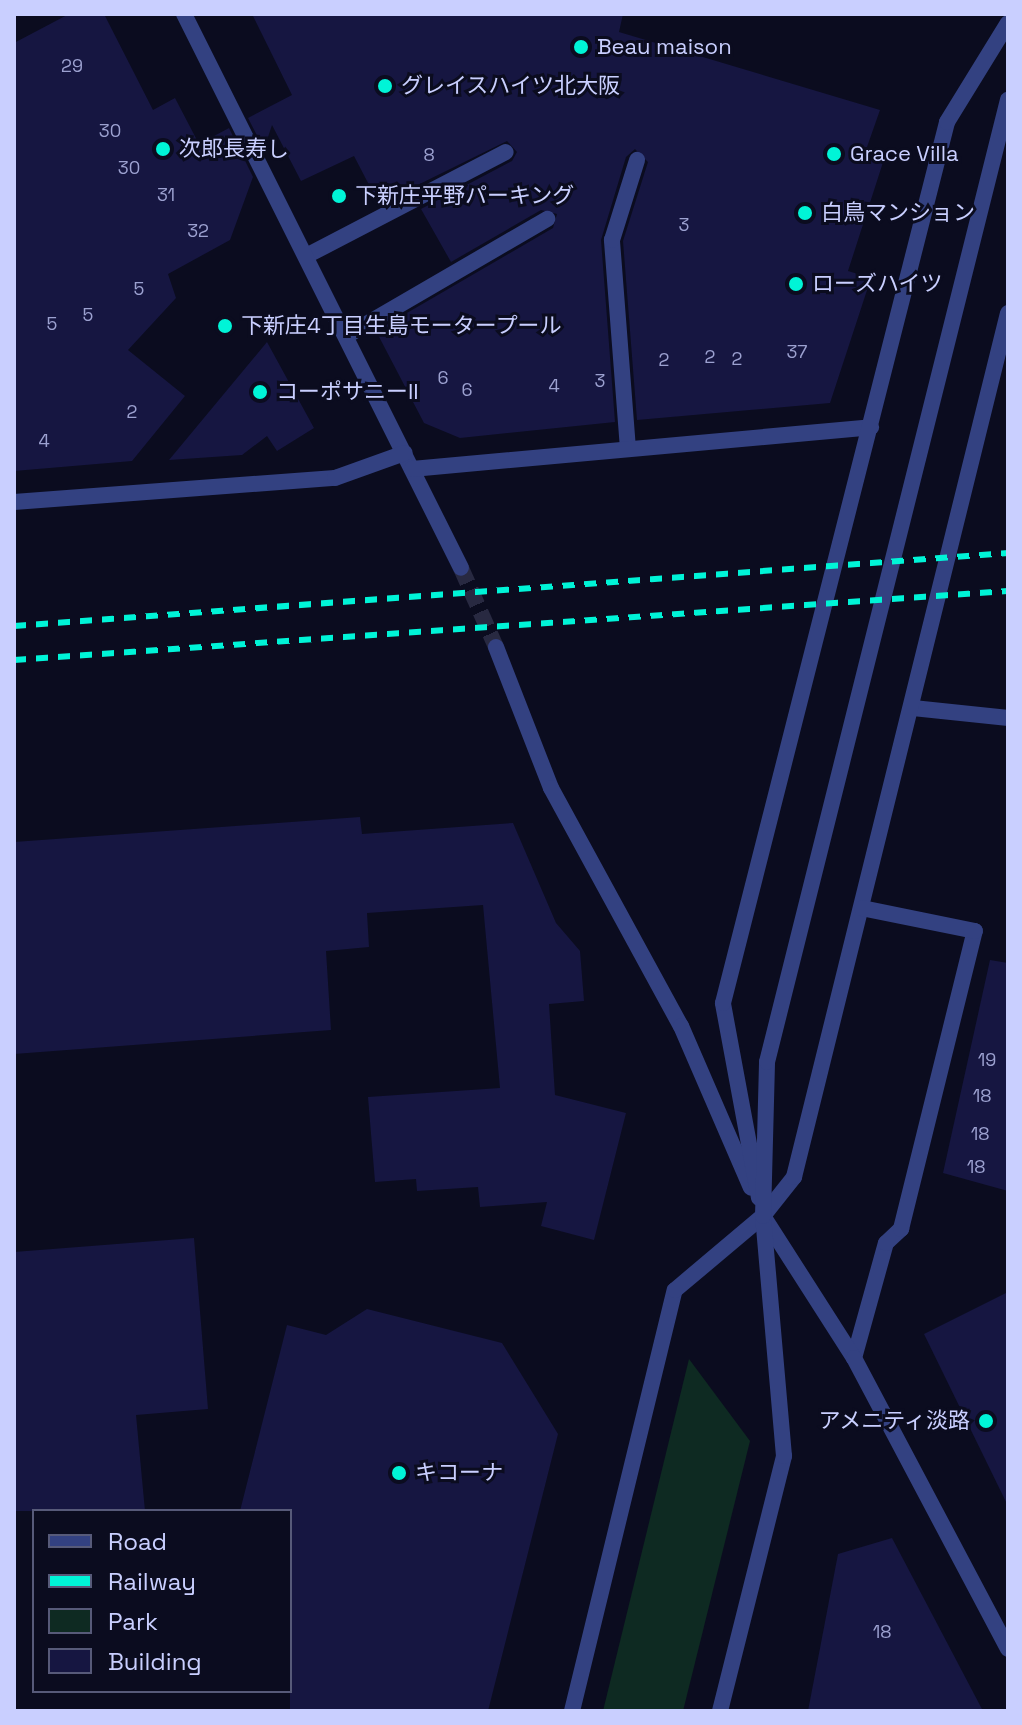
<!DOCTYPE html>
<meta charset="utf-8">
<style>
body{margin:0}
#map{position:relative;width:1022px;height:1725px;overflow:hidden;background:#0b0c1f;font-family:"Space Grotesk","Noto Sans JP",sans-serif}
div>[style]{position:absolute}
.green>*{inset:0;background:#0e2a22}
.building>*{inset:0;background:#161641}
.minor-tunnel>*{height:16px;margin-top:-8px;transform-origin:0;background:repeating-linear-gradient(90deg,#282941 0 16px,transparent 0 24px)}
.service>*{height:16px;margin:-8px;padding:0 8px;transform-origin:8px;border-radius:8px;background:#334181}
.minor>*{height:16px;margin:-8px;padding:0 8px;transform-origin:8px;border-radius:8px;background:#334181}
.tertiary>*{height:16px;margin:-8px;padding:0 8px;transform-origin:8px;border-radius:8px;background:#334181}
.rail>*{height:6px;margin-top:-3px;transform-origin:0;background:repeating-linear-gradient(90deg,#00f4d7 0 12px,transparent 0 22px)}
.dots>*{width:22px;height:22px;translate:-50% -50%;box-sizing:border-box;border:4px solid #0b0c1f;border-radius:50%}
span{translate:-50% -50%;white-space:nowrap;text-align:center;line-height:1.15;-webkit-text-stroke:6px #0b0c1f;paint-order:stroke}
.number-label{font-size:18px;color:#9ca1d0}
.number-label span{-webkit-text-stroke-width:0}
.poi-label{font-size:22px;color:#c9cfff}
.left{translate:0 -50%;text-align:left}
.right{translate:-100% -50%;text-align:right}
.frame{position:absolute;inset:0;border:16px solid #c9cfff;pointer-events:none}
.legend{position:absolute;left:32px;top:1509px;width:260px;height:184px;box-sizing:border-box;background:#0b0c1f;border:2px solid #575a79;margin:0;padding:10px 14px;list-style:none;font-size:24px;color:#c9cfff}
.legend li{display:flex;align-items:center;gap:16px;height:40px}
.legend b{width:40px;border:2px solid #575a79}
</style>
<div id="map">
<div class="green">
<div style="clip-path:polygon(689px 1359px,750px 1441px,683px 1711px,603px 1711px)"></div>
</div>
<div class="building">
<div style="clip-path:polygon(69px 14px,104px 14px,153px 110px,175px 98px,199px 144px,229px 128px,253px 177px,230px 240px,168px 274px,176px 298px,128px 350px,185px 396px,132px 461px,14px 471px,14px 43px)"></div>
<div style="clip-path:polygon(252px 14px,623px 14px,619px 32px,880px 110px,867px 147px,886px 153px,848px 271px,871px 278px,830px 403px,637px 420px,623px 241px,648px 162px,635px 149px,626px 157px,601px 240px,615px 422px,460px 438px,424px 423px,376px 331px,553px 228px,557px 214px,541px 210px,451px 262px,421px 209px,512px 161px,517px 152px,507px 141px,379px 204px,354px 156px,301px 181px,272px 125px,264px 149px,248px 118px,292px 95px)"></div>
<div style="clip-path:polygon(267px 342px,314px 428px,277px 451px,267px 436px,242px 455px,169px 460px)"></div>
<div style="clip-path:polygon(360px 817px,362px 834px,513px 823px,556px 923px,580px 951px,584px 1001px,549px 1004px,555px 1095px,626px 1113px,594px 1240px,541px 1226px,547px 1202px,480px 1207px,478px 1187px,417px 1191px,416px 1179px,375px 1182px,368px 1097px,500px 1088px,483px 905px,367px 913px,369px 947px,326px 951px,331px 1030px,14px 1054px,14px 842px)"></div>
<div style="clip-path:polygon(990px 960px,1008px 963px,1008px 1191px,943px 1173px)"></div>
<div style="clip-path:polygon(194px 1238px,208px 1409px,136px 1415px,145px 1511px,14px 1511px,14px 1252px)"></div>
<div style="clip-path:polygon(1008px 1292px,1008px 1506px,924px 1334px)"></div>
<div style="clip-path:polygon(367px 1309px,502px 1343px,558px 1434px,488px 1711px,290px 1711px,290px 1511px,240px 1511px,287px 1325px,326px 1335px)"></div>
<div style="clip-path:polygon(892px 1538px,983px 1711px,808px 1711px,838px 1554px)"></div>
</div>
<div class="minor-tunnel">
<div style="left:461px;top:568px;width:86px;rotate:66.1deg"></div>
</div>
<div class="service">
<div style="left:306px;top:256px;width:225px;rotate:-27.5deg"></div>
<div style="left:346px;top:336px;width:233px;rotate:-30.2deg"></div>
<div style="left:628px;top:449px;width:210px;rotate:-94.4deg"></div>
<div style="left:612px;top:240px;width:84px;rotate:-72.6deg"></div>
</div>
<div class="minor">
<div style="left:184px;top:14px;width:619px;rotate:63.43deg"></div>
<div style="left:412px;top:469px;width:461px;rotate:-5.2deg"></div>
<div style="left:14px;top:502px;width:322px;rotate:-4.3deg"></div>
<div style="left:335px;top:478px;width:74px;rotate:-19.7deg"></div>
<div style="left:496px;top:647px;width:151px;rotate:68.7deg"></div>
<div style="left:551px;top:788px;width:271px;rotate:61.4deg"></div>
<div style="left:681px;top:1026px;width:176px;rotate:66.6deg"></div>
<div style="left:913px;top:708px;width:96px;rotate:6deg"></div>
<div style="left:759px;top:1198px;width:198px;rotate:-100.5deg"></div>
<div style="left:723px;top:1003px;width:909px;rotate:-75.73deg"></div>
<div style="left:947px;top:122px;width:116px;rotate:-58.4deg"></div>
<div style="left:763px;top:1216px;width:50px;rotate:-51.5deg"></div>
<div style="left:794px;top:1177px;width:890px;rotate:-76.09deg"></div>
<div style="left:854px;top:1358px;width:119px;rotate:-74.5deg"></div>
<div style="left:886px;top:1243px;width:21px;rotate:-43deg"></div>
<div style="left:901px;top:1229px;width:307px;rotate:-76.1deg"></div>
<div style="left:975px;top:931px;width:115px;rotate:-168.5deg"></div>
</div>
<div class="tertiary">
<div style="left:765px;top:1219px;width:165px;rotate:57.4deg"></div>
<div style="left:854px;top:1358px;width:329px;rotate:62.1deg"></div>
<div style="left:572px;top:1711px;width:433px;rotate:-76.3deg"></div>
<div style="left:675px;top:1290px;width:115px;rotate:-40.1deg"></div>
<div style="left:720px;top:1711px;width:263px;rotate:-75.9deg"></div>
<div style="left:784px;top:1456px;width:241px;rotate:-95deg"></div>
<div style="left:763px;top:1216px;width:154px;rotate:-88.5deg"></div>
<div style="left:767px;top:1062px;width:992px;rotate:-75.94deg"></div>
</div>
<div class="rail">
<div style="left:14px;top:626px;width:997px;rotate:-4.2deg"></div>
<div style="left:14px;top:660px;width:996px;rotate:-3.97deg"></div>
</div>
<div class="dots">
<div style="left:581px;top:47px;background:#00f4d7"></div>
<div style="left:385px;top:86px;background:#00f4d7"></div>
<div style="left:163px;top:149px;background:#00f4d7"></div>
<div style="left:834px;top:154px;background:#00f4d7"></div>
<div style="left:339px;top:196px;background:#00f4d7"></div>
<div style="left:805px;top:213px;background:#00f4d7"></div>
<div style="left:796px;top:284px;background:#00f4d7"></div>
<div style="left:225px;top:326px;background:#00f4d7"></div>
<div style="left:260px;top:392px;background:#00f4d7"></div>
<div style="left:986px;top:1421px;background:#00f4d7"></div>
<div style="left:399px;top:1473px;background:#00f4d7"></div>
</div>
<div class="number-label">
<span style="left:72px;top:66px">29</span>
<span style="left:110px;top:131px">30</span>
<span style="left:429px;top:155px">8</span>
<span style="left:129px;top:168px">30</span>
<span style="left:166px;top:195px">31</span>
<span style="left:684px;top:225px">3</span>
<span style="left:198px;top:231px">32</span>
<span style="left:139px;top:289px">5</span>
<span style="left:88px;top:315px">5</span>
<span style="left:52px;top:324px">5</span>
<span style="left:797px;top:352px">37</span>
<span style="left:710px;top:357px">2</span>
<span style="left:737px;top:359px">2</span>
<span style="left:664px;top:360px">2</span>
<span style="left:443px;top:378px">6</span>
<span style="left:600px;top:381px">3</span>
<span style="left:554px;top:386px">4</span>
<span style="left:467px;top:390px">6</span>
<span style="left:132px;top:412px">2</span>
<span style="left:44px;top:441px">4</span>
<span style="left:987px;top:1060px">19</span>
<span style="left:982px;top:1096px">18</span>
<span style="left:980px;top:1134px">18</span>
<span style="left:976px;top:1167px">18</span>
<span style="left:882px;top:1632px">18</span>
</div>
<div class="poi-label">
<span class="left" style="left:597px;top:47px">Beau maison</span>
<span class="left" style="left:401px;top:86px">グレイスハイツ北大阪</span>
<span class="left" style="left:179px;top:149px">次郎長寿し</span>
<span class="left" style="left:850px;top:154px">Grace Villa</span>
<span class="left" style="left:355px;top:196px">下新庄平野パーキング</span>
<span class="left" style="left:821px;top:213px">白鳥マンション</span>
<span class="left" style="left:812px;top:284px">ローズハイツ</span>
<span class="left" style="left:241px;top:326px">下新庄4丁目生島モータープール</span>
<span class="left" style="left:276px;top:392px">コーポサニーII</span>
<span class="right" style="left:970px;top:1421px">アメニティ淡路</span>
<span class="left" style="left:415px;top:1473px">キコーナ</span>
</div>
<div class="frame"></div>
<ul class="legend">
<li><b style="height:10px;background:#334181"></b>Road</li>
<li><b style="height:10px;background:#00f4d7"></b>Railway</li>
<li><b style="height:22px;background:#0e2a22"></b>Park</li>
<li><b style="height:22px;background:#161641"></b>Building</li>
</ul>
</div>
